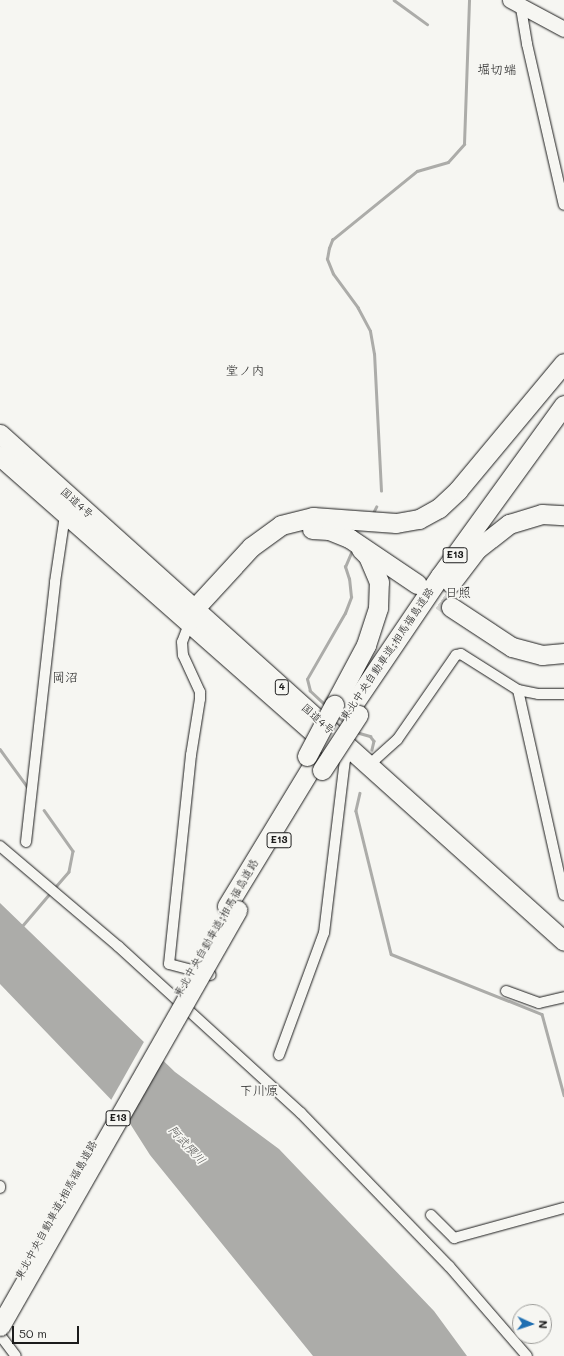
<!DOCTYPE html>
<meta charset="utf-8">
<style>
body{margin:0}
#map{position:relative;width:564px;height:1356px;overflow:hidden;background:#f6f6f2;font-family:Mali,"Klee One",sans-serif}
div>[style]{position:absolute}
.water>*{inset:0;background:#acaca9}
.pier>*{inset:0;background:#f6f6f2}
.stream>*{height:2.5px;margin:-1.25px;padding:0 1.25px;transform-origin:1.25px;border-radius:1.25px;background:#acaca9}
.highway-tunnel>*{height:19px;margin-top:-9.5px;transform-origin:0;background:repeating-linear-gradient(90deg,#d5d5d2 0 19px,transparent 0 29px)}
.roads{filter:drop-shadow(0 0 1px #1c1c1c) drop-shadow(0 0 1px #1c1c1c)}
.street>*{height:10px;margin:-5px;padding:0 5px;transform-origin:5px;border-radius:5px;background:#f6f6f2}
.secondary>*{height:15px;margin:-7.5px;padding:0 7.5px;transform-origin:7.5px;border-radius:7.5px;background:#f6f6f2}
.highway>*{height:19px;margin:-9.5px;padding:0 9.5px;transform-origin:9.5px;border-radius:9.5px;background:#f6f6f2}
.bridges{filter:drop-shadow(0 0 1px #1c1c1c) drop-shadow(0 0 1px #1c1c1c)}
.highway-bridge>*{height:19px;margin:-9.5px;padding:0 9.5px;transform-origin:9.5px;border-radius:9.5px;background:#f6f6f2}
span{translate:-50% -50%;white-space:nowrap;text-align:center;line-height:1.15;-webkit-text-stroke:3.5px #f6f6f2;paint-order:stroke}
.shield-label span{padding:1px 3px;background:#f6f6f2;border:1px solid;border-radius:3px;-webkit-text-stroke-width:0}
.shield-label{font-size:10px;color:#1c1c1c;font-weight:700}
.street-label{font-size:11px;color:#1c1c1c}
.water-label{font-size:12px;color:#565654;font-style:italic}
.quarter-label{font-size:13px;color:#1c1c1c}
.north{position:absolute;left:512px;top:1304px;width:40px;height:40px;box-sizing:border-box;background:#f6f6f2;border:1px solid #9f9f9c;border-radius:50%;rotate:93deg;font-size:11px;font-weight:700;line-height:16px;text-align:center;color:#1c1c1c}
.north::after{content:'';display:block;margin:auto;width:14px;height:18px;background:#1f6fb2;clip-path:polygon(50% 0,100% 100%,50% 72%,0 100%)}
.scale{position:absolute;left:12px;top:1326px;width:67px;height:18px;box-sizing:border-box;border:2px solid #1c1c1c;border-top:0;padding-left:5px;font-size:12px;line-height:14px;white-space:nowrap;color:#1c1c1c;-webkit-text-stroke:3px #f6f6f2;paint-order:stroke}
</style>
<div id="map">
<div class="water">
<div style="clip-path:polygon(0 903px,175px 1072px,279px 1149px,434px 1311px,467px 1356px,313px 1356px,150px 1155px,122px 1111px,0 984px)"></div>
</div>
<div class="pier">
<div style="clip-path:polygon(145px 1040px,160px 1055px,120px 1112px,110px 1102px)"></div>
</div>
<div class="stream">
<div style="left:394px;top:0;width:41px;rotate:36deg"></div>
<div style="left:381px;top:491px;width:137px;rotate:-92.9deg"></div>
<div style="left:374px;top:354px;width:23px;rotate:-100deg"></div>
<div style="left:370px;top:331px;width:26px;rotate:-118deg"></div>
<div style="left:358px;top:308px;width:42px;rotate:-126.3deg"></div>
<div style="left:333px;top:274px;width:16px;rotate:-112deg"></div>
<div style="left:327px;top:259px;width:11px;rotate:-80deg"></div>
<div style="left:329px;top:248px;width:9px;rotate:-69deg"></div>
<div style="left:332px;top:240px;width:109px;rotate:-39.1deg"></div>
<div style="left:417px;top:171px;width:32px;rotate:-16deg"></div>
<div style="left:448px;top:162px;width:24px;rotate:-48deg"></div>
<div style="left:464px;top:144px;width:144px;rotate:-88deg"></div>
<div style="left:373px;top:513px;width:7px;rotate:-63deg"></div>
<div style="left:326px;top:706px;width:22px;rotate:-137deg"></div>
<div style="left:310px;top:691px;width:12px;rotate:-104deg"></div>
<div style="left:307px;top:679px;width:76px;rotate:-60.1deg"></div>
<div style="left:345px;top:613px;width:17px;rotate:-69deg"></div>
<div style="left:351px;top:597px;width:18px;rotate:-96deg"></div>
<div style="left:349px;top:579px;width:13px;rotate:-108deg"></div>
<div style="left:345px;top:567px;width:15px;rotate:-67deg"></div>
<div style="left:336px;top:714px;width:11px;rotate:45deg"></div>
<div style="left:356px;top:732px;width:15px;rotate:16deg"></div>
<div style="left:370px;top:736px;width:6px;rotate:51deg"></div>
<div style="left:374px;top:741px;width:9px;rotate:103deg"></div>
<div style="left:0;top:749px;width:49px;rotate:54.1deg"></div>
<div style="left:360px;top:793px;width:18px;rotate:103deg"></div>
<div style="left:356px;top:811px;width:147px;rotate:76.2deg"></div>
<div style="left:391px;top:954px;width:162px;rotate:21.7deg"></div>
<div style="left:542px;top:1014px;width:84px;rotate:74.8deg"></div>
<div style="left:44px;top:810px;width:50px;rotate:54.7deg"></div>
<div style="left:73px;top:851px;width:21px;rotate:101deg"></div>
<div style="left:69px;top:872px;width:21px;rotate:131deg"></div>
<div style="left:22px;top:926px;width:45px;rotate:-49.5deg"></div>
</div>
<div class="highway-tunnel">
<div style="left:417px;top:584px;width:41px;rotate:34.1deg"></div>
</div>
<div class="roads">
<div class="street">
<div style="left:520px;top:2px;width:43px;rotate:80.5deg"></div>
<div style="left:527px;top:44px;width:165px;rotate:77.1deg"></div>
<div style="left:189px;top:624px;width:19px;rotate:111deg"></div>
<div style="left:182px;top:642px;width:13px;rotate:86deg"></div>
<div style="left:183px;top:655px;width:41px;rotate:65.3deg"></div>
<div style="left:200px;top:692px;width:7px;rotate:90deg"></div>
<div style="left:200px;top:699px;width:57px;rotate:99.1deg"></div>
<div style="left:191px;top:755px;width:210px;rotate:96deg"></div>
<div style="left:169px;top:964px;width:43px;rotate:14.7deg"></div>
<div style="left:518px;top:690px;width:210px;rotate:77.4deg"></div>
<div style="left:369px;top:765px;width:38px;rotate:-42deg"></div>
<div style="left:397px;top:740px;width:103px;rotate:-55.2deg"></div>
<div style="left:456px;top:655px;width:5px;rotate:-11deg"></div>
<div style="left:461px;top:654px;width:67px;rotate:32.3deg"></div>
<div style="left:518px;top:690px;width:20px;rotate:11deg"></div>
<div style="left:538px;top:694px;width:26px"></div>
<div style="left:26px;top:842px;width:262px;rotate:-83.6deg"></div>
<div style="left:55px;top:582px;width:68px;rotate:-81.5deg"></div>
<div style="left:0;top:846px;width:155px;rotate:40.3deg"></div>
<div style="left:118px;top:946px;width:248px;rotate:42.4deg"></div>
<div style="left:301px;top:1113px;width:213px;rotate:46deg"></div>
<div style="left:449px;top:1266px;width:119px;rotate:49.1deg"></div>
<div style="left:506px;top:991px;width:35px;rotate:20deg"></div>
<div style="left:539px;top:1003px;width:26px;rotate:-13deg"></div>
<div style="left:279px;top:1055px;width:130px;rotate:-69.8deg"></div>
<div style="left:324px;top:933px;width:174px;rotate:-83.1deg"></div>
<div style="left:345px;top:760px;width:13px;rotate:-61deg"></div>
<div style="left:0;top:1186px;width:2px;rotate:90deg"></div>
<div style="left:431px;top:1215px;width:33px;rotate:45deg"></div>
<div style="left:454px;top:1238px;width:114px;rotate:-15.3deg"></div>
<div style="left:0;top:1335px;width:26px;rotate:53deg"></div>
</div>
<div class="secondary">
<div style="left:510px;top:0;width:61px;rotate:28.2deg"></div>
</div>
<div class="highway">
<div style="left:0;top:434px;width:758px;rotate:41.95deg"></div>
<div style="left:0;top:456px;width:439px;rotate:41.4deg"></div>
<div style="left:312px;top:529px;width:17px;rotate:3deg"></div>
<div style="left:329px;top:530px;width:22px;rotate:22deg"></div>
<div style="left:349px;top:538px;width:82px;rotate:34.1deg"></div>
<div style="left:451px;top:583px;width:43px;rotate:-52.6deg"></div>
<div style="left:477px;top:549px;width:41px;rotate:-38deg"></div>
<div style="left:509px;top:524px;width:34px;rotate:-17deg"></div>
<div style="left:542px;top:514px;width:22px;rotate:3deg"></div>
<div style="left:451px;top:607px;width:73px;rotate:33.3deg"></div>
<div style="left:512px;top:647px;width:31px;rotate:15deg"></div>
<div style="left:542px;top:655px;width:22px;rotate:-5deg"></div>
<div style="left:190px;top:620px;width:13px;rotate:-67deg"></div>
<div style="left:195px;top:608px;width:83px;rotate:-47.4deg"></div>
<div style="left:251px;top:547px;width:37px;rotate:-36deg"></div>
<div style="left:281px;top:525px;width:33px;rotate:-14deg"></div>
<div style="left:313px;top:517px;width:83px;rotate:4.1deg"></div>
<div style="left:396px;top:523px;width:23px;rotate:-10deg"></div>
<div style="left:419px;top:519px;width:23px;rotate:-29deg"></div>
<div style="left:439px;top:508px;width:26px;rotate:-43deg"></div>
<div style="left:458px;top:490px;width:165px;rotate:-50.2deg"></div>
<div style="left:334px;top:705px;width:68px;rotate:-61.9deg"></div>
<div style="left:366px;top:645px;width:39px;rotate:-72deg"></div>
<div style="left:378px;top:608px;width:26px;rotate:-88deg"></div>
<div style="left:379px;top:582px;width:28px;rotate:-113deg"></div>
<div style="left:368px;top:556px;width:10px;rotate:-135deg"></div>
<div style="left:350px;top:709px;width:161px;rotate:-55.9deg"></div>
<div style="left:440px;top:576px;width:211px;rotate:-54.1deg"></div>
<div style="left:227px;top:906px;width:167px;rotate:-58.7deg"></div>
</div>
</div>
<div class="bridges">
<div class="highway-bridge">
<div style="left:307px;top:756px;width:58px;rotate:-62.1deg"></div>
<div style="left:322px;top:770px;width:66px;rotate:-56.8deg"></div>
<div style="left:0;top:1326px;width:479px;rotate:-60.3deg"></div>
</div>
</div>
<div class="shield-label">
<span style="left:455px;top:555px">E13</span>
<span style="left:282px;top:687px">4</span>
<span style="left:279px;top:840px">E13</span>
<span style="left:118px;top:1118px">E13</span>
</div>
<div class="street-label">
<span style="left:77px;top:503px;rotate:42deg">国道4号</span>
<span style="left:387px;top:654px;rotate:-56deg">東北中央自動車道;相馬福島道路</span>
<span style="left:318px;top:719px;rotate:42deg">国道4号</span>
<span style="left:216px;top:928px;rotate:-60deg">東北中央自動車道;相馬福島道路</span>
<span style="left:56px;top:1210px;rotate:-61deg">東北中央自動車道;相馬福島道路</span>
</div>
<div class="water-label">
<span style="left:187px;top:1145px;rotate:47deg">阿武隈川</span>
</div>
<div class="quarter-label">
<span style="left:497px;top:69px">堀切端</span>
<span style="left:245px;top:370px">堂ノ内</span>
<span style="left:458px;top:592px">日照</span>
<span style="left:65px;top:677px">岡沼</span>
<span style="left:259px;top:1090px">下川原</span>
</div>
<div class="north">N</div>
<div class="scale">50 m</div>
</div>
